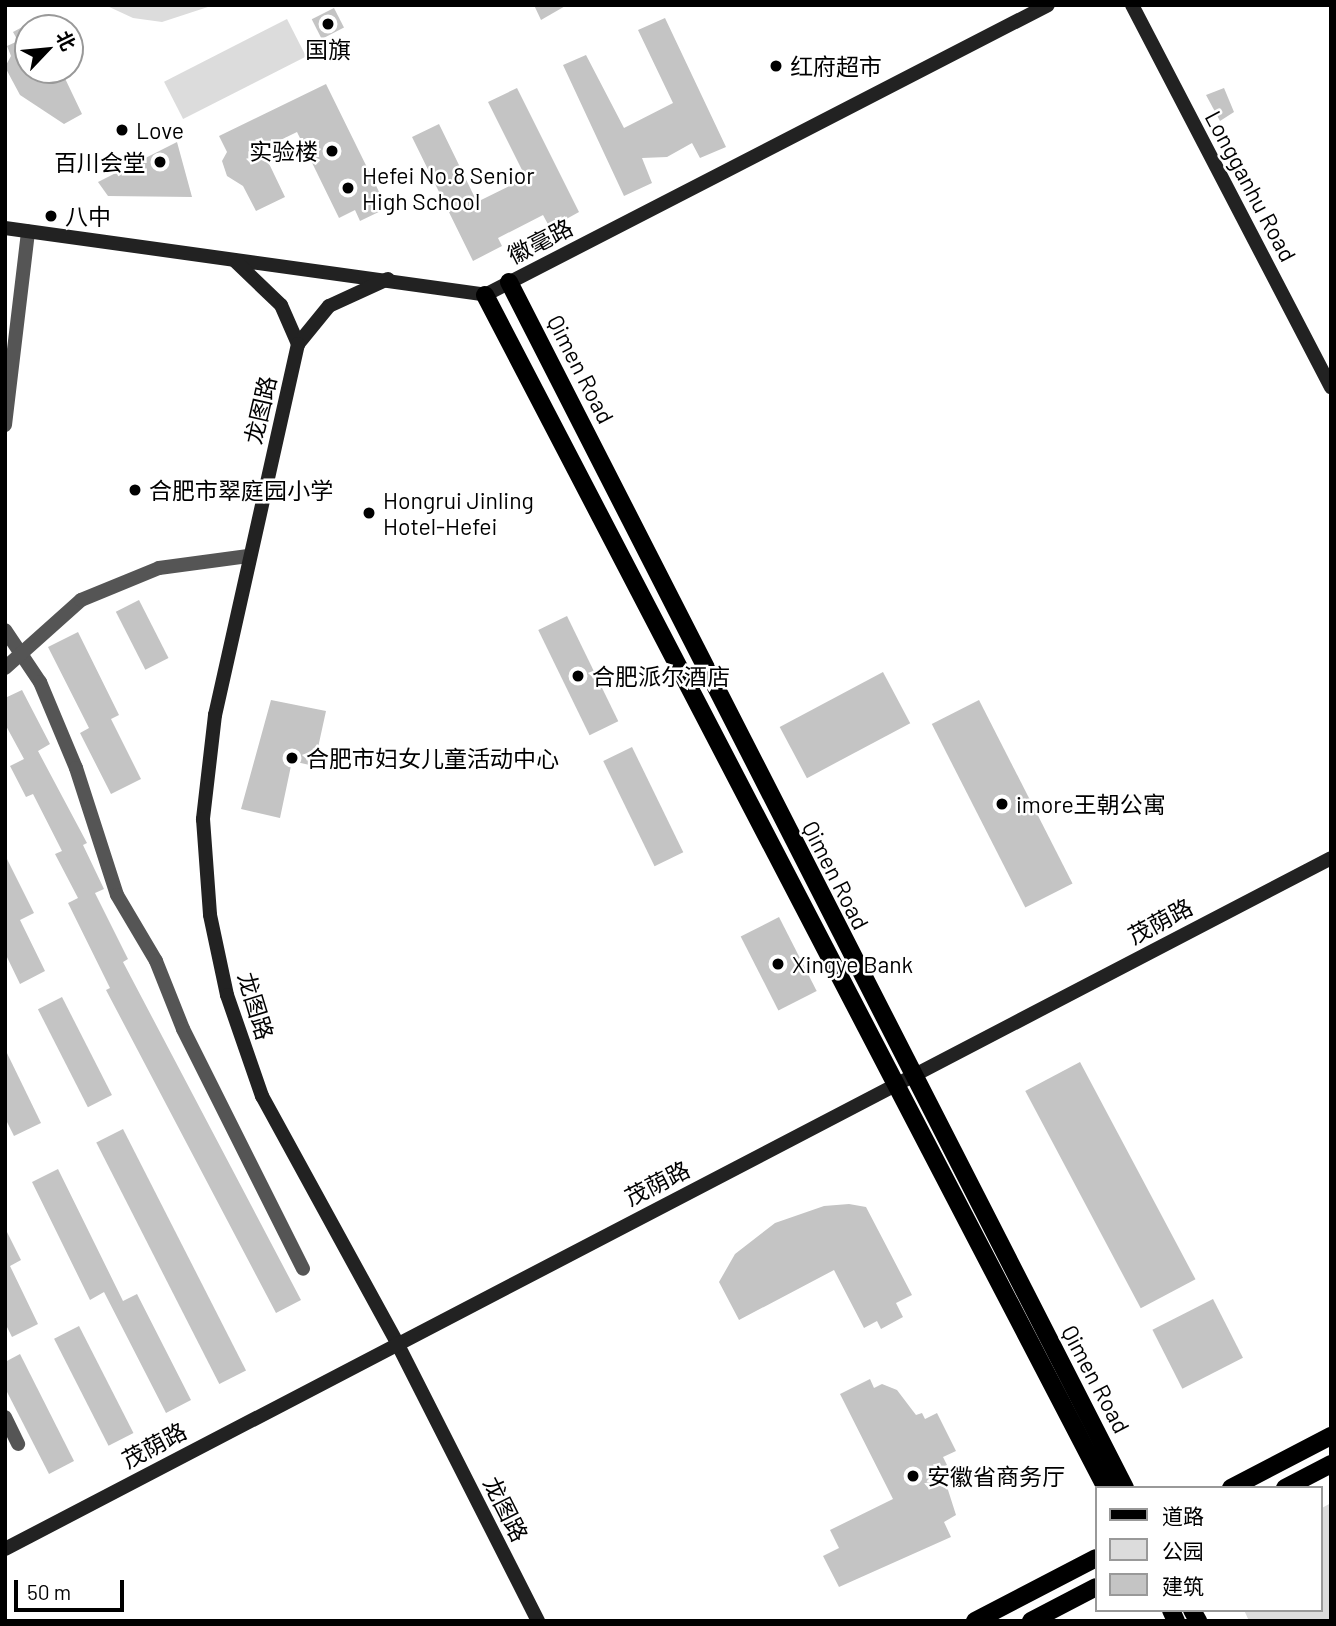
<!DOCTYPE html>
<meta charset="utf-8">
<style>
body{margin:0}
#map{position:relative;width:1336px;height:1626px;overflow:hidden;background:#fff;font-family:Barlow,"Noto Sans SC",sans-serif}
div>[style]{position:absolute}
.green>*{inset:0;background:#dcdcdc;transform-origin:0 0}
.building>*{inset:0;background:#c4c4c4;transform-origin:0 0}
.street>*{height:14px;margin:-7px;padding:0 7px;transform-origin:7px;border-radius:7px;background:#555}
.secondary>*{height:14px;margin:-7px;padding:0 7px;transform-origin:7px;border-radius:7px;background:#222}
.primary>*{height:18px;margin:-9px;padding:0 9px;transform-origin:9px;border-radius:9px;background:#000}
.dots>*{width:19px;height:19px;translate:-50% -50%;box-sizing:border-box;border:4px solid #fff;border-radius:50%}
span{translate:-50% -50%;white-space:nowrap;text-align:center;line-height:1.15;-webkit-text-stroke:5px #fff;paint-order:stroke}
.poi-label{font-size:23px;color:#000}
.left{translate:0 -50%;text-align:left}
.right{translate:-100% -50%;text-align:right}
.street-label{font-size:23px;color:#000}
.frame{position:absolute;inset:0;border:7px solid #000;pointer-events:none}
.legend{position:absolute;left:1095px;top:1486px;width:228px;height:126px;box-sizing:border-box;background:#fff;border:2px solid #999;margin:0;padding:9px 12px;list-style:none;font-size:21px;color:#000}
.legend li{display:flex;align-items:center;gap:14px;height:35px}
.legend b{width:35px;border:2px solid #999}
.north{position:absolute;left:14px;top:14px;width:70px;height:70px;box-sizing:border-box;background:#fff;border:2px solid #999;border-radius:50%;rotate:64deg;font-size:19px;font-weight:700;line-height:28px;text-align:center;color:#000}
.north::after{content:'';display:block;margin:auto;width:24px;height:32px;background:#000;clip-path:polygon(50% 0,100% 100%,50% 72%,0 100%)}
.scale{position:absolute;left:14px;top:1580px;width:110px;height:32px;box-sizing:border-box;border:4px solid #000;border-top:0;padding-left:9px;font-size:21px;line-height:24px;white-space:nowrap;color:#000;-webkit-text-stroke:5px #fff;paint-order:stroke}
</style>
<div id="map">
<div class="green">
<div style="clip-path:polygon(105px 5px,214px 5px,162px 22px,133px 18px)"></div>
<div style="left:287px;top:19px;width:42px;height:138px;rotate:63deg"></div>
<div style="clip-path:polygon(1331px 1503px,1331px 1621px,1249px 1621px,1244px 1610px,1320px 1610px,1320px 1509px)"></div>
</div>
<div class="building">
<div style="clip-path:polygon(534px 5px,567px 5px,541px 20px)"></div>
<div style="left:334px;top:8px;width:22px;height:25px;rotate:63deg"></div>
<div style="clip-path:polygon(665px 18px,726px 147px,700px 158px,692px 143px,667px 157px,642px 158px,652px 183px,624px 196px,563px 65px,586px 55px,624px 128px,673px 103px,638px 30px)"></div>
<div style="clip-path:polygon(28px 24px,28px 70px,61px 70px,82px 114px,64px 124px,20px 95px,5px 67px,11px 56px,7px 46px,18px 41px,13px 32px)"></div>
<div style="clip-path:polygon(326px 84px,387px 208px,360px 221px,355px 210px,339px 218px,297px 132px,262px 149px,285px 197px,256px 211px,243px 186px,227px 176px,222px 161px,227px 152px,219px 136px)"></div>
<div style="clip-path:polygon(517px 88px,579px 212px,550px 228px,543px 215px,498px 238px,502px 246px,473px 261px,412px 137px,439px 124px,477px 202px,526px 178px,488px 102px)"></div>
<div style="clip-path:polygon(1224px 88px,1234px 112px,1220px 121px,1206px 95px)"></div>
<div style="clip-path:polygon(177px 142px,192px 197px,108px 196px,98px 182px)"></div>
<div style="left:139px;top:600px;width:65px;height:26px;rotate:63deg"></div>
<div style="left:567px;top:616px;width:117px;height:32px;rotate:64deg"></div>
<div style="clip-path:polygon(78px 632px,119px 715px,111px 719px,141px 779px,111px 794px,80px 733px,89px 728px,48px 647px)"></div>
<div style="left:883px;top:672px;width:58px;height:117px;rotate:62deg"></div>
<div style="clip-path:polygon(22px 690px,50px 744px,38px 751px,87px 843px,83px 845px,104px 889px,95px 893px,128px 959px,123px 962px,301px 1300px,276px 1313px,106px 990px,110px 988px,68px 903px,78px 898px,55px 854px,62px 851px,33px 794px,26px 797px,10px 766px,24px 759px,5px 724px,5px 698px)"></div>
<div style="clip-path:polygon(271px 700px,326px 711px,314px 766px,292px 761px,280px 818px,241px 809px)"></div>
<div style="left:979px;top:700px;width:206px;height:53px;rotate:63deg"></div>
<div style="left:632px;top:747px;width:117px;height:32px;rotate:64deg"></div>
<div style="clip-path:polygon(5px 855px,34px 913px,20px 920px,45px 971px,20px 984px,5px 953px)"></div>
<div style="left:779px;top:917px;width:83px;height:43px;rotate:63deg"></div>
<div style="left:62px;top:997px;width:110px;height:27px;rotate:63deg"></div>
<div style="clip-path:polygon(5px 1049px,41px 1123px,14px 1136px,5px 1118px)"></div>
<div style="left:1080px;top:1062px;width:246px;height:62px;rotate:62deg"></div>
<div style="left:123px;top:1129px;width:271px;height:30px;rotate:63deg"></div>
<div style="clip-path:polygon(58px 1169px,123px 1301px,137px 1294px,191px 1400px,166px 1413px,104px 1292px,90px 1300px,32px 1182px)"></div>
<div style="clip-path:polygon(849px 1204px,866px 1207px,912px 1295px,896px 1303px,903px 1317px,881px 1329px,877px 1321px,864px 1328px,834px 1270px,739px 1320px,719px 1282px,735px 1254px,775px 1223px,824px 1206px)"></div>
<div style="clip-path:polygon(5px 1228px,21px 1260px,10px 1266px,38px 1324px,12px 1337px,5px 1323px)"></div>
<div style="left:1213px;top:1299px;width:66px;height:68px;rotate:63deg"></div>
<div style="left:79px;top:1326px;width:120px;height:28px;rotate:63deg"></div>
<div style="clip-path:polygon(20px 1354px,74px 1461px,49px 1474px,5px 1388px,5px 1362px)"></div>
<div style="clip-path:polygon(870px 1379px,874px 1388px,882px 1384px,897px 1390px,916px 1415px,922px 1413px,925px 1419px,937px 1413px,956px 1451px,943px 1457px,947px 1465px,941px 1468px,956px 1515px,944px 1522px,951px 1537px,839px 1587px,823px 1556px,839px 1548px,830px 1530px,893px 1499px,840px 1394px)"></div>
</div>
<div class="street">
<div style="left:5px;top:425px;width:195px;rotate:-83.2deg"></div>
<div style="left:5px;top:630px;width:63px;rotate:56.1deg"></div>
<div style="left:40px;top:682px;width:93px;rotate:67.3deg"></div>
<div style="left:76px;top:768px;width:133px;rotate:72.1deg"></div>
<div style="left:117px;top:895px;width:77px;rotate:59.4deg"></div>
<div style="left:156px;top:961px;width:73px;rotate:68.3deg"></div>
<div style="left:183px;top:1029px;width:268px;rotate:63.4deg"></div>
<div style="left:5px;top:668px;width:102px;rotate:-41.8deg"></div>
<div style="left:81px;top:600px;width:84px;rotate:-22.3deg"></div>
<div style="left:159px;top:568px;width:90px;rotate:-7.7deg"></div>
<div style="left:5px;top:1417px;width:30px;rotate:64deg"></div>
</div>
<div class="secondary">
<div style="left:1132px;top:5px;width:431px;rotate:62.5deg"></div>
<div style="left:5px;top:228px;width:485px;rotate:7.9deg"></div>
<div style="left:485px;top:295px;width:633px;rotate:-27.25deg"></div>
<div style="left:234px;top:260px;width:65px;rotate:43.8deg"></div>
<div style="left:281px;top:305px;width:43px;rotate:66.4deg"></div>
<div style="left:298px;top:344px;width:49px;rotate:-50.8deg"></div>
<div style="left:329px;top:306px;width:65px;rotate:-24.6deg"></div>
<div style="left:298px;top:344px;width:380px;rotate:102.6deg"></div>
<div style="left:215px;top:715px;width:105px;rotate:96.6deg"></div>
<div style="left:203px;top:819px;width:96px;rotate:85.8deg"></div>
<div style="left:210px;top:915px;width:82px;rotate:78deg"></div>
<div style="left:227px;top:995px;width:107px;rotate:70.9deg"></div>
<div style="left:262px;top:1096px;width:281px;rotate:61.3deg"></div>
<div style="left:397px;top:1343px;width:312px;rotate:63.1deg"></div>
<div style="left:5px;top:1549px;width:1495px;rotate:-27.52deg"></div>
</div>
<div class="primary">
<div style="left:509px;top:282px;width:1354px;rotate:62.94deg"></div>
<div style="left:485px;top:295px;width:1345px;rotate:62.5deg"></div>
<div style="left:1231px;top:1488px;width:113px;rotate:-27.5deg"></div>
<div style="left:1285px;top:1488px;width:52px;rotate:-27.6deg"></div>
<div style="left:1171px;top:1610px;width:12px;rotate:66deg"></div>
<div style="left:1192px;top:1610px;width:13px;rotate:61deg"></div>
<div style="left:975px;top:1621px;width:136px;rotate:-27.5deg"></div>
<div style="left:1031px;top:1621px;width:73px;rotate:-27.6deg"></div>
</div>
<div class="dots">
<div style="left:328px;top:24px;background:#000"></div>
<div style="left:776px;top:66px;background:#000"></div>
<div style="left:122px;top:130px;background:#000"></div>
<div style="left:332px;top:151px;background:#000"></div>
<div style="left:160px;top:162px;background:#000"></div>
<div style="left:348px;top:188px;background:#000"></div>
<div style="left:51px;top:216px;background:#000"></div>
<div style="left:135px;top:490px;background:#000"></div>
<div style="left:369px;top:513px;background:#000"></div>
<div style="left:578px;top:676px;background:#000"></div>
<div style="left:292px;top:758px;background:#000"></div>
<div style="left:1002px;top:804px;background:#000"></div>
<div style="left:778px;top:964px;background:#000"></div>
<div style="left:913px;top:1476px;background:#000"></div>
</div>
<div class="poi-label">
<span style="left:328px;top:49px">国旗</span>
<span class="left" style="left:790px;top:66px">红府超市</span>
<span class="left" style="left:136px;top:130px">Love</span>
<span class="right" style="left:318px;top:151px">实验楼</span>
<span class="right" style="left:146px;top:162px">百川会堂</span>
<span class="left" style="left:362px;top:188px">Hefei No.8 Senior<br>High School</span>
<span class="left" style="left:65px;top:216px">八中</span>
<span class="left" style="left:149px;top:490px">合肥市翠庭园小学</span>
<span class="left" style="left:383px;top:513px">Hongrui Jinling<br>Hotel-Hefei</span>
<span class="left" style="left:592px;top:676px">合肥派尔酒店</span>
<span class="left" style="left:306px;top:758px">合肥市妇女儿童活动中心</span>
<span class="left" style="left:1016px;top:804px">imore王朝公寓</span>
<span class="left" style="left:792px;top:964px">Xingye Bank</span>
<span class="left" style="left:927px;top:1476px">安徽省商务厅</span>
</div>
<div class="street-label">
<span style="left:1251px;top:186px;rotate:62deg">Longganhu Road</span>
<span style="left:540px;top:241px;rotate:-27deg">徽毫路</span>
<span style="left:581px;top:369px;rotate:63deg">Qimen Road</span>
<span style="left:260px;top:410px;rotate:-77deg">龙图路</span>
<span style="left:836px;top:875px;rotate:63deg">Qimen Road</span>
<span style="left:1160px;top:921px;rotate:-28deg">茂荫路</span>
<span style="left:256px;top:1006px;rotate:73deg">龙图路</span>
<span style="left:657px;top:1183px;rotate:-27deg">茂荫路</span>
<span style="left:1096px;top:1379px;rotate:62deg">Qimen Road</span>
<span style="left:154px;top:1445px;rotate:-28deg">茂荫路</span>
<span style="left:506px;top:1509px;rotate:63deg">龙图路</span>
</div>
<div class="frame"></div>
<ul class="legend">
<li><b style="height:9px;background:#000"></b>道路</li>
<li><b style="height:19px;background:#dcdcdc"></b>公园</li>
<li><b style="height:19px;background:#c4c4c4"></b>建筑</li>
</ul>
<div class="north">北</div>
<div class="scale">50 m</div>
</div>
